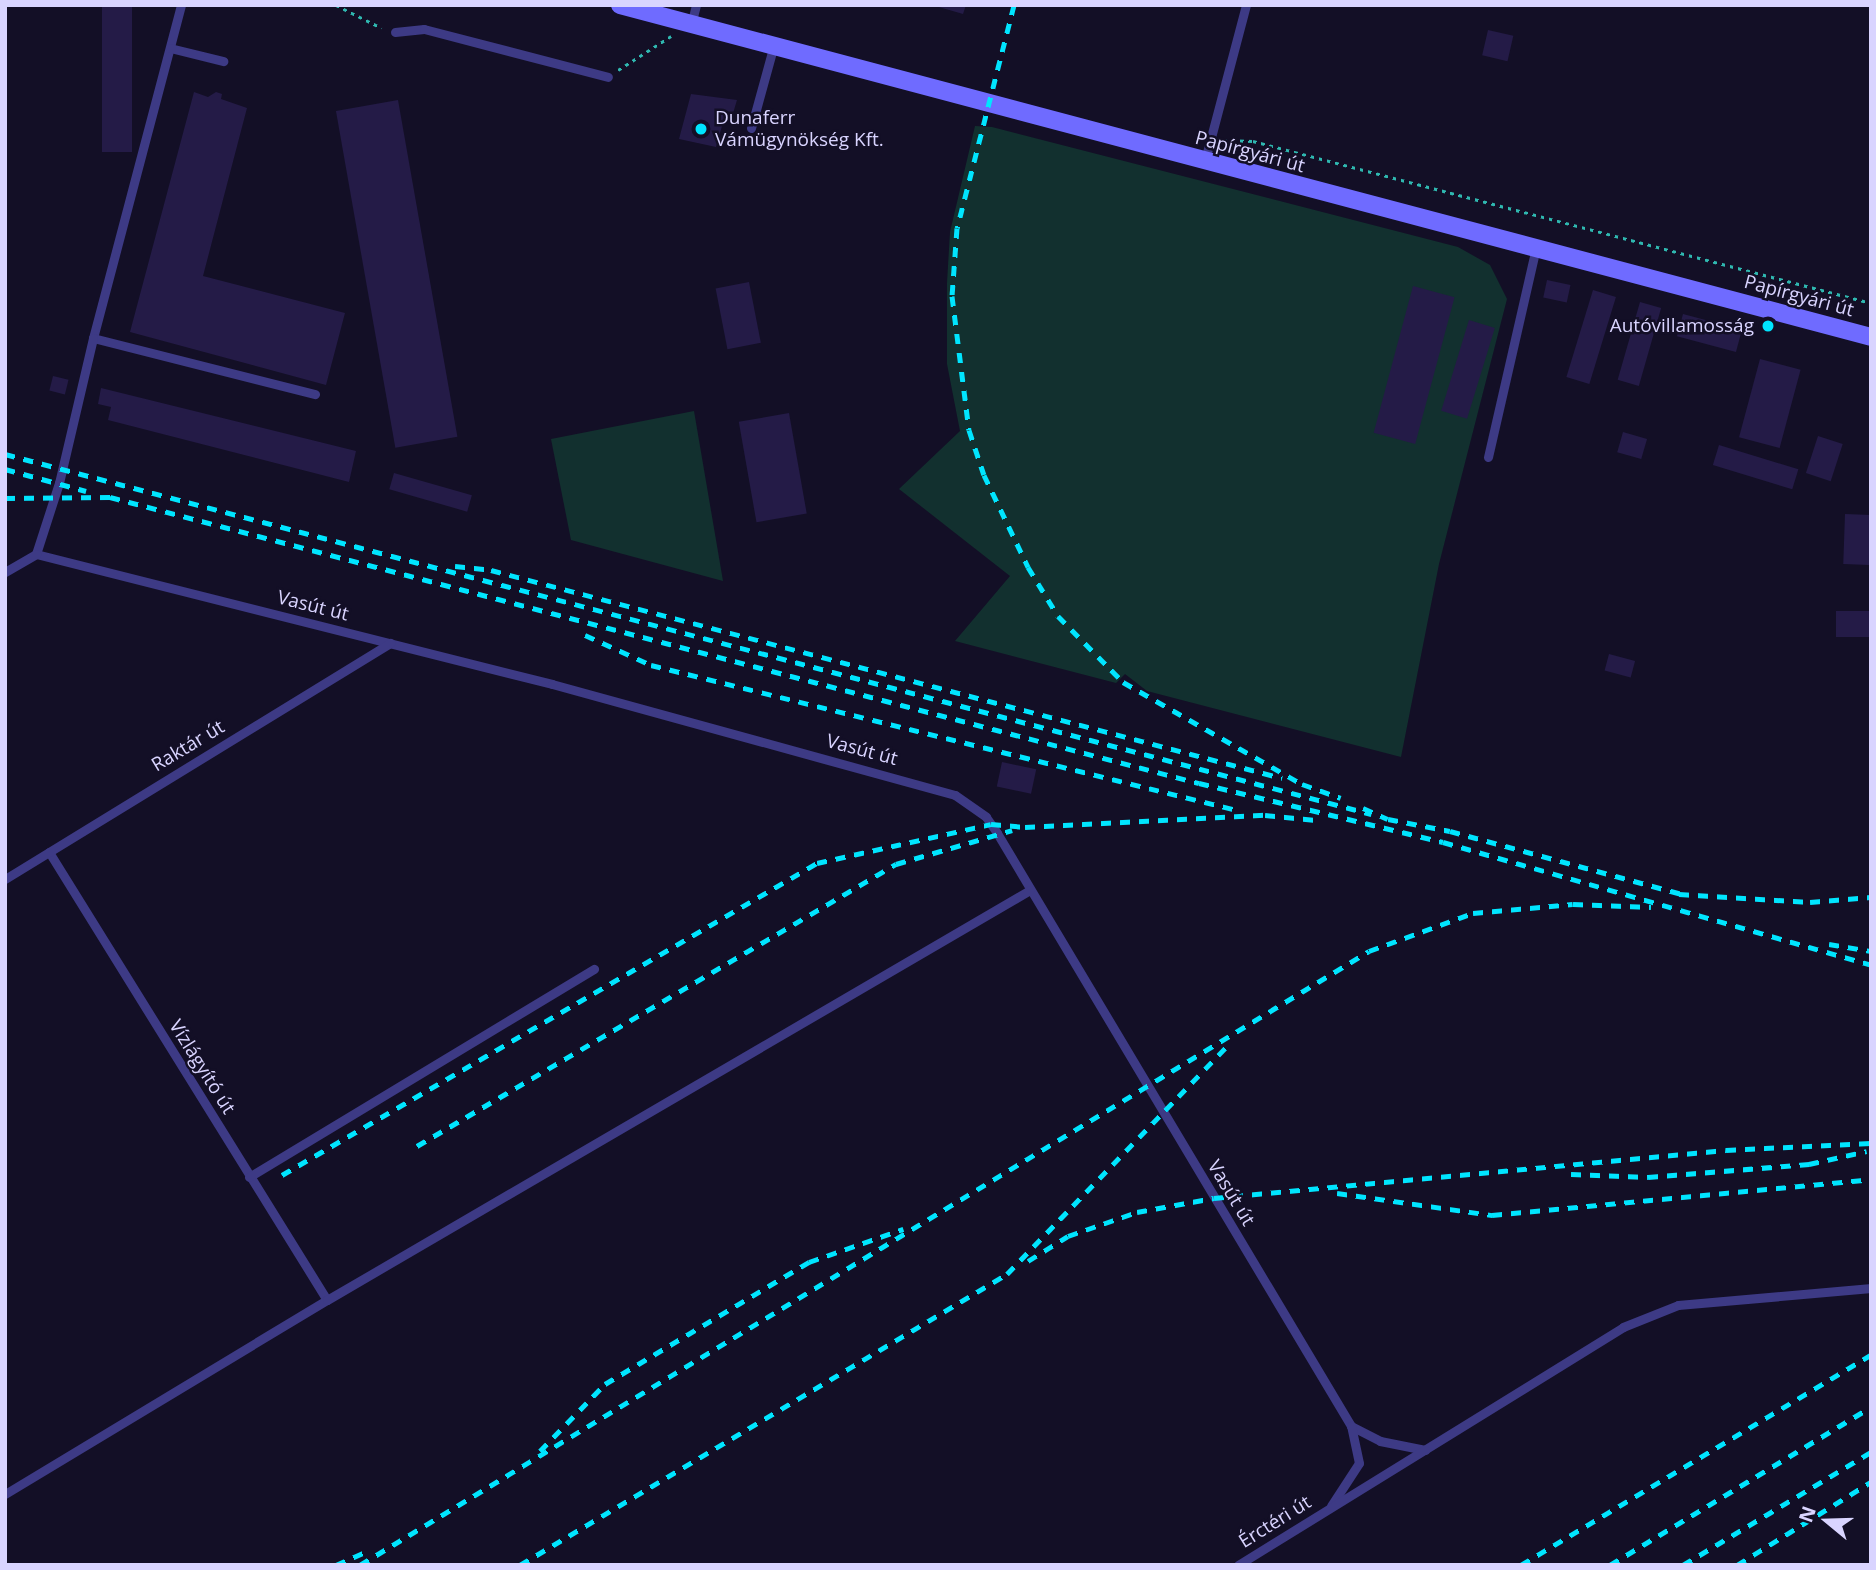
<!DOCTYPE html>
<meta charset="utf-8">
<style>
body{margin:0}
#map{position:relative;width:1876px;height:1570px;overflow:hidden;background:#130f26;font-family:"Open Sans",sans-serif}
div>[style]{position:absolute}
.green>*{inset:0;background:#12302f}
.building>*{inset:0;background:#241b47;transform-origin:0 0}
.path>*{height:2.5px;margin-top:-1.25px;transform-origin:0;background:repeating-linear-gradient(90deg,#2fb8b0 0 3.5px,transparent 0 8.5px)}
.lane>*{height:9px;margin:-4.5px;padding:0 4.5px;transform-origin:4.5px;border-radius:4.5px;background:#3d3a85}
.secondary>*{height:18px;margin:-9px;padding:0 9px;transform-origin:9px;border-radius:9px;background:#6f6bff}
.rail>*{height:5px;margin-top:-2.5px;transform-origin:0;background:repeating-linear-gradient(90deg,#00e5ff 0 10px,transparent 0 19px)}
.dots>*{width:19px;height:19px;translate:-50% -50%;box-sizing:border-box;border:4px solid #130f26;border-radius:50%}
span{translate:-50% -50%;white-space:nowrap;text-align:center;line-height:1.15;-webkit-text-stroke:5px #130f26;paint-order:stroke}
.poi-label{font-size:19px;color:#d9d4ff}
.left{translate:0 -50%;text-align:left}
.right{translate:-100% -50%;text-align:right}
.street-label{font-size:19px;color:#d9d4ff}
.frame{position:absolute;inset:0;border:7px solid #d9d4ff;pointer-events:none}
.north{position:absolute;left:1792px;top:1486px;width:70px;height:70px;-webkit-text-stroke:5px #130f26;paint-order:stroke;rotate:289deg;font-size:19px;font-weight:700;line-height:28px;text-align:center;color:#d9d4ff}
.north::after{content:'';display:block;margin:auto;width:24px;height:32px;background:#d9d4ff;clip-path:polygon(50% 0,100% 100%,50% 72%,0 100%)}
</style>
<div id="map">
<div class="green">
<div style="clip-path:polygon(975px 126px,992px 127px,1458px 247px,1490px 265px,1507px 299px,1439px 564px,1401px 757px,1147px 691px,1125px 674px,1116px 683px,955px 641px,1010px 576px,899px 489px,960px 431px,947px 364px,947px 283px,950px 232px)"></div>
<div style="clip-path:polygon(694px 411px,723px 581px,571px 540px,551px 439px)"></div>
</div>
<div class="building">
<div style="left:102px;top:5px;width:30px;height:147px"></div>
<div style="clip-path:polygon(932px 5px,966px 5px,963px 14px)"></div>
<div style="left:1488px;top:30px;width:26px;height:26px;rotate:13deg"></div>
<div style="clip-path:polygon(194px 92px,208px 97px,216px 92px,222px 94px,221px 99px,247px 108px,203px 276px,345px 313px,326px 385px,130px 332px)"></div>
<div style="clip-path:polygon(691px 94px,737px 100px,731px 120px,724px 119px,716px 147px,679px 139px)"></div>
<div style="left:398px;top:100px;width:342px;height:63px;rotate:80deg"></div>
<div style="left:1547px;top:280px;width:24px;height:18px;rotate:12deg"></div>
<div style="left:749px;top:282px;width:62px;height:34px;rotate:79deg"></div>
<div style="left:1413px;top:286px;width:43px;height:152px;rotate:15deg"></div>
<div style="left:1593px;top:290px;width:24px;height:91px;rotate:17deg"></div>
<div style="left:1640px;top:302px;width:22px;height:81px;rotate:16deg"></div>
<div style="left:1683px;top:314px;width:61px;height:23px;rotate:15deg"></div>
<div style="left:1469px;top:320px;width:27px;height:95px;rotate:17deg"></div>
<div style="left:1760px;top:359px;width:42px;height:81px;rotate:15deg"></div>
<div style="left:53px;top:376px;width:16px;height:15px;rotate:14deg"></div>
<div style="clip-path:polygon(101px 388px,356px 451px,349px 482px,108px 420px,111px 407px,98px 404px)"></div>
<div style="left:789px;top:413px;width:102px;height:51px;rotate:80deg"></div>
<div style="left:1623px;top:432px;width:25px;height:21px;rotate:16deg"></div>
<div style="left:1818px;top:436px;width:26px;height:39px;rotate:18deg"></div>
<div style="left:1719px;top:445px;width:83px;height:21px;rotate:17deg"></div>
<div style="left:394px;top:473px;width:81px;height:17px;rotate:16deg"></div>
<div style="left:1845px;top:514px;width:26px;height:50px;rotate:2deg"></div>
<div style="left:1871px;top:611px;width:26px;height:35px;rotate:90deg"></div>
<div style="left:1609px;top:654px;width:27px;height:17px;rotate:15deg"></div>
<div style="left:1002px;top:762px;width:35px;height:25px;rotate:12deg"></div>
</div>
<div class="path">
<div style="left:336px;top:5px;width:51px;rotate:26.6deg"></div>
<div style="left:618px;top:70px;width:63px;rotate:-32.7deg"></div>
<div style="left:1223px;top:140px;width:30px;rotate:2deg"></div>
<div style="left:1253px;top:141px;width:639px;rotate:14.69deg"></div>
</div>
<div class="lane">
<div style="left:181px;top:5px;width:344px;rotate:104.8deg"></div>
<div style="left:93px;top:338px;width:229px;rotate:14.2deg"></div>
<div style="left:691px;top:25px;width:21px;rotate:-76deg"></div>
<div style="left:395px;top:32px;width:29px;rotate:-6deg"></div>
<div style="left:424px;top:29px;width:190px;rotate:14.6deg"></div>
<div style="left:170px;top:48px;width:55px;rotate:13.8deg"></div>
<div style="left:751px;top:128px;width:83px;rotate:-74.6deg"></div>
<div style="left:1205px;top:160px;width:160px;rotate:-75.2deg"></div>
<div style="left:1488px;top:457px;width:214px;rotate:-77.1deg"></div>
<div style="left:36px;top:554px;width:532px;rotate:14.14deg"></div>
<div style="left:552px;top:684px;width:418px;rotate:15.4deg"></div>
<div style="left:955px;top:795px;width:38px;rotate:35deg"></div>
<div style="left:986px;top:817px;width:19px;rotate:55deg"></div>
<div style="left:997px;top:833px;width:691px;rotate:59.16deg"></div>
<div style="left:1351px;top:1426px;width:33px;rotate:27deg"></div>
<div style="left:1380px;top:1441px;width:46px;rotate:11.3deg"></div>
<div style="left:36px;top:554px;width:75px;rotate:-72.1deg"></div>
<div style="left:59px;top:483px;width:149px;rotate:-76.8deg"></div>
<div style="left:5px;top:572px;width:36px;rotate:-30deg"></div>
<div style="left:49px;top:852px;width:527px;rotate:58.18deg"></div>
<div style="left:5px;top:879px;width:452px;rotate:-31.5deg"></div>
<div style="left:249px;top:1177px;width:403px;rotate:-31.1deg"></div>
<div style="left:5px;top:1494px;width:376px;rotate:-31.1deg"></div>
<div style="left:327px;top:1300px;width:814px;rotate:-30.25deg"></div>
<div style="left:1331px;top:1506px;width:51px;rotate:-56.9deg"></div>
<div style="left:1359px;top:1463px;width:38px;rotate:-102deg"></div>
<div style="left:1238px;top:1565px;width:453px;rotate:-31.7deg"></div>
<div style="left:1623px;top:1327px;width:59px;rotate:-21.8deg"></div>
<div style="left:1678px;top:1305px;width:194px;rotate:-5deg"></div>
</div>
<div class="secondary">
<div style="left:620px;top:5px;width:1294px;rotate:14.86deg"></div>
</div>
<div class="rail">
<div style="left:1014px;top:5px;width:230px;rotate:104.3deg"></div>
<div style="left:957px;top:228px;width:68px;rotate:94.2deg"></div>
<div style="left:952px;top:296px;width:135px;rotate:82.8deg"></div>
<div style="left:969px;top:430px;width:47px;rotate:71.6deg"></div>
<div style="left:984px;top:475px;width:102px;rotate:64.4deg"></div>
<div style="left:1028px;top:567px;width:57px;rotate:58.5deg"></div>
<div style="left:1058px;top:616px;width:93px;rotate:45.4deg"></div>
<div style="left:1123px;top:682px;width:206px;rotate:29.7deg"></div>
<div style="left:1302px;top:784px;width:41px;rotate:19.7deg"></div>
<div style="left:5px;top:454px;width:1413px;rotate:14.76deg"></div>
<div style="left:5px;top:469px;width:84px;rotate:15.2deg"></div>
<div style="left:5px;top:498px;width:105px;rotate:-0.5deg"></div>
<div style="left:110px;top:497px;width:1126px;rotate:14.72deg"></div>
<div style="left:1199px;top:783px;width:251px;rotate:13.6deg"></div>
<div style="left:1443px;top:842px;width:445px;rotate:16deg"></div>
<div style="left:455px;top:566px;width:36px;rotate:6deg"></div>
<div style="left:491px;top:570px;width:818px;rotate:14.73deg"></div>
<div style="left:585px;top:635px;width:72px;rotate:24.4deg"></div>
<div style="left:651px;top:665px;width:604px;rotate:13.9deg"></div>
<div style="left:1363px;top:808px;width:27px;rotate:24deg"></div>
<div style="left:1388px;top:819px;width:63px;rotate:11deg"></div>
<div style="left:1450px;top:831px;width:245px;rotate:15.2deg"></div>
<div style="left:1679px;top:894px;width:131px;rotate:3.5deg"></div>
<div style="left:1810px;top:902px;width:61px;rotate:-4.7deg"></div>
<div style="left:1829px;top:944px;width:43px;rotate:9.5deg"></div>
<div style="left:417px;top:1146px;width:556px;rotate:-30.49deg"></div>
<div style="left:896px;top:864px;width:121px;rotate:-16.3deg"></div>
<div style="left:1571px;top:1174px;width:77px;rotate:2.2deg"></div>
<div style="left:1648px;top:1177px;width:162px;rotate:-4.6deg"></div>
<div style="left:1809px;top:1164px;width:59px;rotate:-12.6deg"></div>
<div style="left:282px;top:1175px;width:619px;rotate:-30.25deg"></div>
<div style="left:817px;top:863px;width:178px;rotate:-12.6deg"></div>
<div style="left:991px;top:824px;width:34px;rotate:5deg"></div>
<div style="left:1025px;top:827px;width:240px;rotate:-2.9deg"></div>
<div style="left:1265px;top:815px;width:51px;rotate:5.6deg"></div>
<div style="left:1337px;top:1193px;width:157px;rotate:8.1deg"></div>
<div style="left:1492px;top:1215px;width:381px;rotate:-5.4deg"></div>
<div style="left:1028px;top:1261px;width:47px;rotate:-32deg"></div>
<div style="left:1068px;top:1236px;width:73px;rotate:-19.2deg"></div>
<div style="left:1137px;top:1212px;width:78px;rotate:-10.3deg"></div>
<div style="left:1214px;top:1198px;width:514px;rotate:-5.36deg"></div>
<div style="left:1726px;top:1150px;width:145px;rotate:-2.8deg"></div>
<div style="left:540px;top:1451px;width:93px;rotate:-45.9deg"></div>
<div style="left:605px;top:1384px;width:238px;rotate:-30.9deg"></div>
<div style="left:809px;top:1262px;width:100px;rotate:-19.3deg"></div>
<div style="left:336px;top:1565px;width:37px;rotate:-24deg"></div>
<div style="left:360px;top:1565px;width:1181px;rotate:-31.32deg"></div>
<div style="left:1369px;top:951px;width:111px;rotate:-20.1deg"></div>
<div style="left:1473px;top:913px;width:100px;rotate:-5.1deg"></div>
<div style="left:1573px;top:904px;width:78px;rotate:2.2deg"></div>
<div style="left:520px;top:1565px;width:567px;rotate:-30.86deg"></div>
<div style="left:1007px;top:1274px;width:322px;rotate:-46deg"></div>
<div style="left:1521px;top:1565px;width:408px;rotate:-31deg"></div>
<div style="left:1610px;top:1565px;width:305px;rotate:-31.2deg"></div>
<div style="left:1683px;top:1565px;width:219px;rotate:-31deg"></div>
<div style="left:1737px;top:1565px;width:158px;rotate:-31.8deg"></div>
</div>
<div class="dots">
<div style="left:701px;top:129px;background:#00e5ff"></div>
<div style="left:1768px;top:326px;background:#00e5ff"></div>
</div>
<div class="poi-label">
<span class="left" style="left:715px;top:129px">Dunaferr<br>Vámügynökség Kft.</span>
<span class="right" style="left:1754px;top:326px">Autóvillamosság</span>
</div>
<div class="street-label">
<span style="left:1250px;top:152px;rotate:15deg">Papírgyári út</span>
<span style="left:1799px;top:296px;rotate:15deg">Papírgyári út</span>
<span style="left:313px;top:606px;rotate:14deg">Vasút út</span>
<span style="left:188px;top:746px;rotate:-31deg">Raktár út</span>
<span style="left:862px;top:750px;rotate:15deg">Vasút út</span>
<span style="left:202px;top:1067px;rotate:58deg">Vízlágyító út</span>
<span style="left:1231px;top:1193px;rotate:59deg">Vasút út</span>
<span style="left:1275px;top:1522px;rotate:-32deg">Érctéri út</span>
</div>
<div class="frame"></div>
<div class="north">N</div>
</div>
